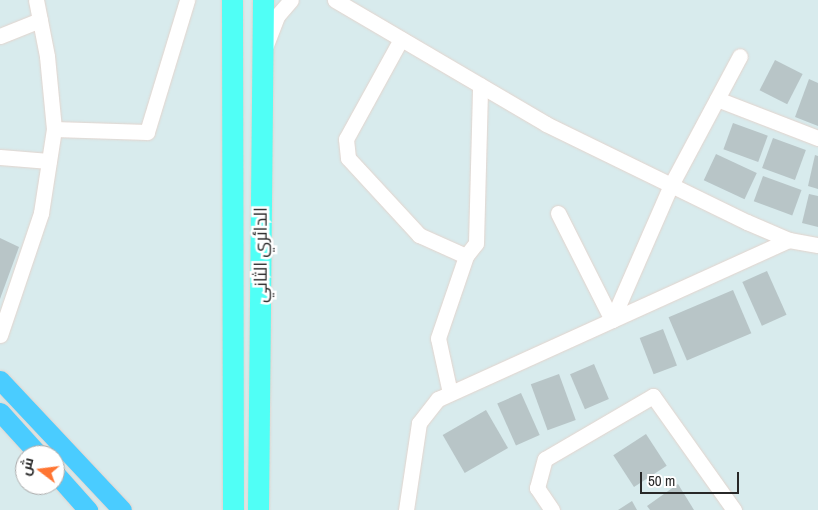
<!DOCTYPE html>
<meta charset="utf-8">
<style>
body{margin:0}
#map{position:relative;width:818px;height:510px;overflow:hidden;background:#d8ebed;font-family:"Archivo Narrow",Cairo,sans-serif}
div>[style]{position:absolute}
.building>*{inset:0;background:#b8c5c7;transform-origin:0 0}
.roads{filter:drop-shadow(0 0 1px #e3d4cd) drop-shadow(0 0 1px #e3d4cd)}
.minor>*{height:15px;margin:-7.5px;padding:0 7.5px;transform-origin:7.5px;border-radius:7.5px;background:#fff}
.major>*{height:19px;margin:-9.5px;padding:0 9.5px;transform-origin:9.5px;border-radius:9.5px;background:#4accff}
.highway>*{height:21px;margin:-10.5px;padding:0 10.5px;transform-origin:10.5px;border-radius:10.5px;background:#50fff6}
span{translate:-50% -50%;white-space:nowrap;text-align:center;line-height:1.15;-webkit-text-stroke:5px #fff;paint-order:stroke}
.street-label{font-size:18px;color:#282828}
.north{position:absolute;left:15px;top:445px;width:50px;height:50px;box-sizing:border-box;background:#fff;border:1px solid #a9a9a9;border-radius:50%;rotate:285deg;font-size:14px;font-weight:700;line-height:20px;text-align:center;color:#282828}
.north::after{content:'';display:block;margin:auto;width:18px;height:22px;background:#ff7532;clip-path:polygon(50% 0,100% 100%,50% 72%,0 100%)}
.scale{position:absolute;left:640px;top:472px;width:99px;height:22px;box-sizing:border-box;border:2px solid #282828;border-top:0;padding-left:6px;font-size:15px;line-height:18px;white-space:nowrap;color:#282828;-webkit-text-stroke:4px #fff;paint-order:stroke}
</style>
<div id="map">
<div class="building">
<div style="left:775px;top:60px;width:31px;height:34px;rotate:27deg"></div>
<div style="clip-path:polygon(809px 79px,818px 83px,818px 126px,795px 117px)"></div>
<div style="left:733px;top:123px;width:37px;height:28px;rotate:20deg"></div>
<div style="left:773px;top:138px;width:35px;height:32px;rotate:20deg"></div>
<div style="left:716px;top:154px;width:45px;height:29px;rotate:25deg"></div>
<div style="clip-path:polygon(815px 155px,818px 156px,818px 189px,808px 186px)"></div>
<div style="left:763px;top:176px;width:41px;height:27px;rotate:20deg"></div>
<div style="clip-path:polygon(809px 194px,818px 196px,818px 227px,802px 223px)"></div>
<div style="clip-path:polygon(0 238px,19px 247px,0 299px)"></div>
<div style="left:767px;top:271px;width:48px;height:27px;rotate:66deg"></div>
<div style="left:733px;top:290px;width:47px;height:70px;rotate:67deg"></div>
<div style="left:663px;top:329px;width:39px;height:25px;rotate:69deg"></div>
<div style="left:594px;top:364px;width:38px;height:26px;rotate:67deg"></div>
<div style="left:559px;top:374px;width:49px;height:30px;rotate:70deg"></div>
<div style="left:521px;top:393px;width:46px;height:26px;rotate:66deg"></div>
<div style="left:486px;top:410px;width:44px;height:50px;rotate:60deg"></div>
<div style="left:646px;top:434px;width:38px;height:39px;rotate:57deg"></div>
<div style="clip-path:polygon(678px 484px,694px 510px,650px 510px,647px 506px)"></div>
<div style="clip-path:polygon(632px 501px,637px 510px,618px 510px)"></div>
</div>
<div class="roads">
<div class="minor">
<div style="left:335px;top:0;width:245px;rotate:30.4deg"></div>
<div style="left:546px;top:124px;width:224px;rotate:26deg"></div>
<div style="left:747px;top:222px;width:46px;rotate:23.2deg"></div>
<div style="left:789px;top:240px;width:29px;rotate:10deg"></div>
<div style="left:0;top:36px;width:43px;rotate:-21.8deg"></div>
<div style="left:401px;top:39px;width:114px;rotate:118.8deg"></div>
<div style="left:346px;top:139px;width:19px;rotate:84deg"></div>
<div style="left:348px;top:158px;width:105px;rotate:47.3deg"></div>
<div style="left:419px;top:235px;width:51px;rotate:24.1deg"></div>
<div style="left:266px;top:45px;width:31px;rotate:-69deg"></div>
<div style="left:277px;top:16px;width:21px;rotate:-49deg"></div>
<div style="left:717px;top:99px;width:108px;rotate:21.1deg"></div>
<div style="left:54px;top:129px;width:93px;rotate:1.8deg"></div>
<div style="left:147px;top:132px;width:138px;rotate:-73.1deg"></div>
<div style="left:0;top:157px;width:49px;rotate:4.7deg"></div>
<div style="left:558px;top:213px;width:120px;rotate:63.2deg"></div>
<div style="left:612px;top:320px;width:147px;rotate:-66.4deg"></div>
<div style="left:671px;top:185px;width:146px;rotate:-61.9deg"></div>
<div style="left:0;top:335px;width:129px;rotate:-71.4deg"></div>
<div style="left:41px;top:213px;width:85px;rotate:-81.2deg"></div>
<div style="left:54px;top:129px;width:73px;rotate:-95.5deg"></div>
<div style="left:47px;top:56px;width:57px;rotate:-101.1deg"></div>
<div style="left:450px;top:393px;width:56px;rotate:-102.3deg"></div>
<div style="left:438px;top:338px;width:87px;rotate:-71.1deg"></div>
<div style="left:466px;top:256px;width:16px;rotate:-52deg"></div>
<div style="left:476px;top:243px;width:158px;rotate:-88.5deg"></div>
<div style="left:406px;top:510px;width:88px;rotate:-81.5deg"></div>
<div style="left:419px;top:423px;width:31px;rotate:-52deg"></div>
<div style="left:438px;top:399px;width:385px;rotate:-24.4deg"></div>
<div style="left:552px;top:510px;width:27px;rotate:-124deg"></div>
<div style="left:537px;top:488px;width:30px;rotate:-75deg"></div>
<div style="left:545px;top:459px;width:125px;rotate:-30.3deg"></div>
<div style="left:653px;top:396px;width:140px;rotate:54.6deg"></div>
</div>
<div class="major">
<div style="left:0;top:380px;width:178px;rotate:46.8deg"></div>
<div style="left:0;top:412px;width:58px;rotate:47.8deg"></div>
<div style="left:55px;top:473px;width:50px;rotate:48.3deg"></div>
</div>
<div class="highway">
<div style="left:232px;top:0;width:510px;rotate:89.89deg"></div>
<div style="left:258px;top:510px;width:510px;rotate:-89.44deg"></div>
</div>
</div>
<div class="street-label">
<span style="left:261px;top:255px;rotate:-90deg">الدائري الثاني</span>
</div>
<div class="north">ش</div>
<div class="scale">50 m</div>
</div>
